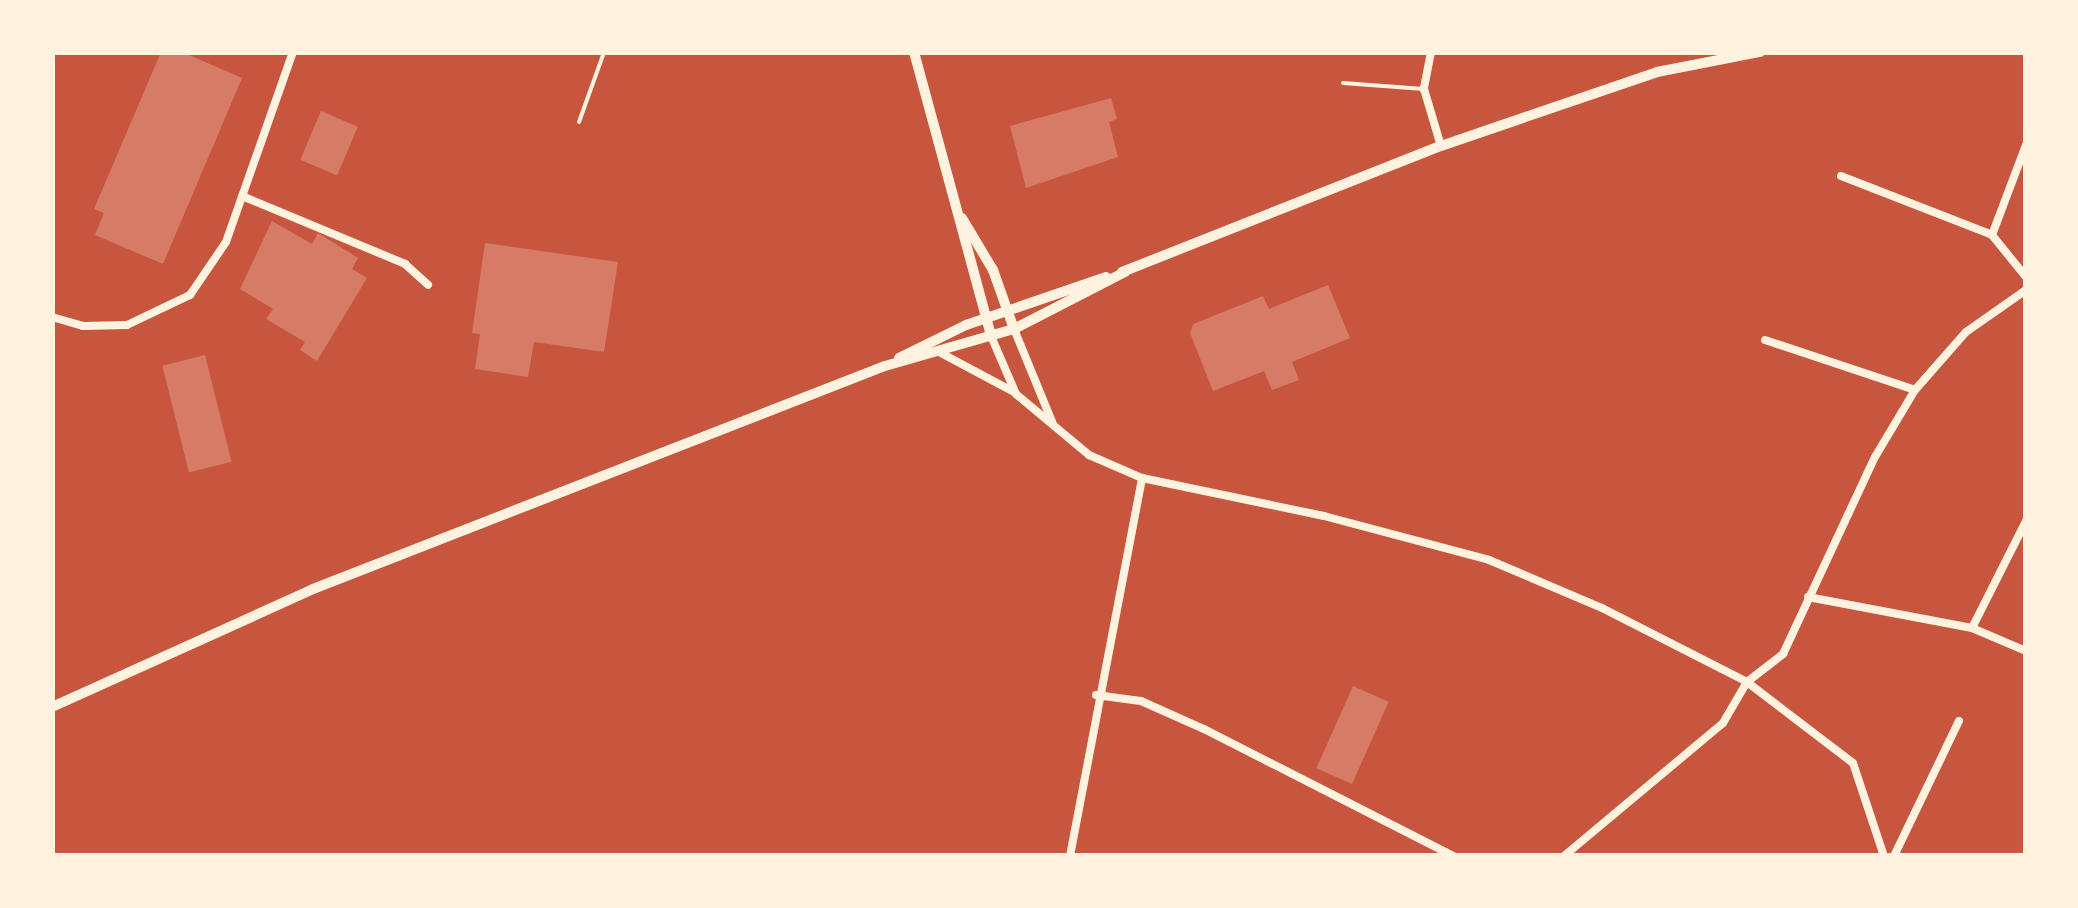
<!DOCTYPE html>
<style>
body{margin:0}
#map{position:relative;width:2078px;height:908px;overflow:hidden;background:#c8553d;font-family:"PT Sans",sans-serif}
div>[style]{position:absolute}
.building>*{inset:0;background:#d67c66;transform-origin:0 0}
.service>*{height:4px;margin:-2px;padding:0 2px;transform-origin:2px;border-radius:2px;background:#fff3e0}
.minor>*{height:8px;margin:-4px;padding:0 4px;transform-origin:4px;border-radius:4px;background:#fff3e0}
.secondary>*{height:10px;margin:-5px;padding:0 5px;transform-origin:5px;border-radius:5px;background:#fff3e0}
span{translate:-50% -50%;white-space:nowrap;text-align:center;line-height:1.15;-webkit-text-stroke:8px #fff3e0;paint-order:stroke}
.frame{position:absolute;inset:0;border:55px solid #fff3e0;pointer-events:none}
</style>
<div id="map">
<div class="building">
<div style="clip-path:polygon(161px 52px,182px 52px,242px 78px,163px 264px,95px 235px,104px 213px,94px 209px)"></div>
<div style="clip-path:polygon(1111px 98px,1117px 119px,1109px 122px,1118px 157px,1026px 188px,1010px 126px)"></div>
<div style="left:321px;top:111px;width:40px;height:53px;rotate:23deg"></div>
<div style="clip-path:polygon(272px 221px,312px 244px,318px 233px,358px 258px,352px 269px,367px 278px,317px 361px,300px 350px,305px 342px,266px 319px,273px 309px,240px 289px)"></div>
<div style="clip-path:polygon(485px 243px,618px 262px,604px 352px,534px 342px,528px 377px,475px 369px,480px 334px,472px 333px)"></div>
<div style="clip-path:polygon(1328px 285px,1350px 338px,1292px 362px,1299px 380px,1272px 390px,1264px 371px,1213px 391px,1190px 333px,1193px 324px,1263px 296px,1269px 309px)"></div>
<div style="left:205px;top:355px;width:110px;height:44px;rotate:76deg"></div>
<div style="left:1353px;top:686px;width:39px;height:90px;rotate:24deg"></div>
</div>
<div class="service">
<div style="left:1343px;top:83px;width:81px;rotate:4.2deg"></div>
<div style="left:579px;top:122px;width:74px;rotate:-70.3deg"></div>
</div>
<div class="minor">
<div style="left:1431px;top:52px;width:38px;rotate:101deg"></div>
<div style="left:1424px;top:89px;width:59px;rotate:73.4deg"></div>
<div style="left:1841px;top:176px;width:162px;rotate:21.3deg"></div>
<div style="left:1992px;top:235px;width:54px;rotate:51deg"></div>
<div style="left:242px;top:196px;width:177px;rotate:22.6deg"></div>
<div style="left:405px;top:264px;width:31px;rotate:42deg"></div>
<div style="left:1992px;top:235px;width:96px;rotate:-69.3deg"></div>
<div style="left:52px;top:317px;width:32px;rotate:16deg"></div>
<div style="left:83px;top:326px;width:44px;rotate:-1.3deg"></div>
<div style="left:127px;top:325px;width:70px;rotate:-25.5deg"></div>
<div style="left:190px;top:295px;width:64px;rotate:-55.8deg"></div>
<div style="left:226px;top:242px;width:201px;rotate:-70.6deg"></div>
<div style="left:1014px;top:329px;width:103px;rotate:67.7deg"></div>
<div style="left:991px;top:336px;width:63px;rotate:66.7deg"></div>
<div style="left:1016px;top:394px;width:95px;rotate:39.9deg"></div>
<div style="left:1089px;top:455px;width:58px;rotate:23.5deg"></div>
<div style="left:1142px;top:478px;width:186px;rotate:11.8deg"></div>
<div style="left:1324px;top:516px;width:171px;rotate:14.9deg"></div>
<div style="left:1489px;top:560px;width:123px;rotate:23deg"></div>
<div style="left:1602px;top:608px;width:163px;rotate:27deg"></div>
<div style="left:1747px;top:682px;width:133px;rotate:37.4deg"></div>
<div style="left:1853px;top:763px;width:98px;rotate:71.6deg"></div>
<div style="left:1765px;top:340px;width:158px;rotate:18.4deg"></div>
<div style="left:939px;top:352px;width:85px;rotate:28.1deg"></div>
<div style="left:1808px;top:597px;width:167px;rotate:10.7deg"></div>
<div style="left:1972px;top:628px;width:59px;rotate:23.1deg"></div>
<div style="left:1972px;top:628px;width:120px;rotate:-63.2deg"></div>
<div style="left:1096px;top:695px;width:45px;rotate:7.6deg"></div>
<div style="left:1141px;top:701px;width:69px;rotate:24deg"></div>
<div style="left:1204px;top:729px;width:280px;rotate:27deg"></div>
<div style="left:1070px;top:856px;width:385px;rotate:-79.2deg"></div>
<div style="left:1564px;top:856px;width:207px;rotate:-39.9deg"></div>
<div style="left:1723px;top:723px;width:48px;rotate:-59.7deg"></div>
<div style="left:1747px;top:682px;width:46px;rotate:-37.9deg"></div>
<div style="left:1783px;top:654px;width:217px;rotate:-65deg"></div>
<div style="left:1875px;top:457px;width:78px;rotate:-59.2deg"></div>
<div style="left:1915px;top:390px;width:77px;rotate:-48.7deg"></div>
<div style="left:1966px;top:332px;width:73px;rotate:-35deg"></div>
<div style="left:1894px;top:856px;width:150px;rotate:-64.3deg"></div>
</div>
<div class="secondary">
<div style="left:914px;top:52px;width:294px;rotate:74.8deg"></div>
<div style="left:962px;top:218px;width:61px;rotate:59.2deg"></div>
<div style="left:993px;top:270px;width:63px;rotate:70.4deg"></div>
<div style="left:1122px;top:272px;width:343px;rotate:-21.6deg"></div>
<div style="left:1441px;top:146px;width:228px;rotate:-18.9deg"></div>
<div style="left:1657px;top:72px;width:105px;rotate:-11deg"></div>
<div style="left:899px;top:358px;width:75px;rotate:-26.2deg"></div>
<div style="left:966px;top:325px;width:148px;rotate:-18.9deg"></div>
<div style="left:52px;top:707px;width:286px;rotate:-24.3deg"></div>
<div style="left:313px;top:589px;width:614px;rotate:-21.3deg"></div>
<div style="left:885px;top:366px;width:134px;rotate:-16deg"></div>
<div style="left:1014px;top:329px;width:125px;rotate:-27.2deg"></div>
</div>
<div class="frame"></div>
</div>
